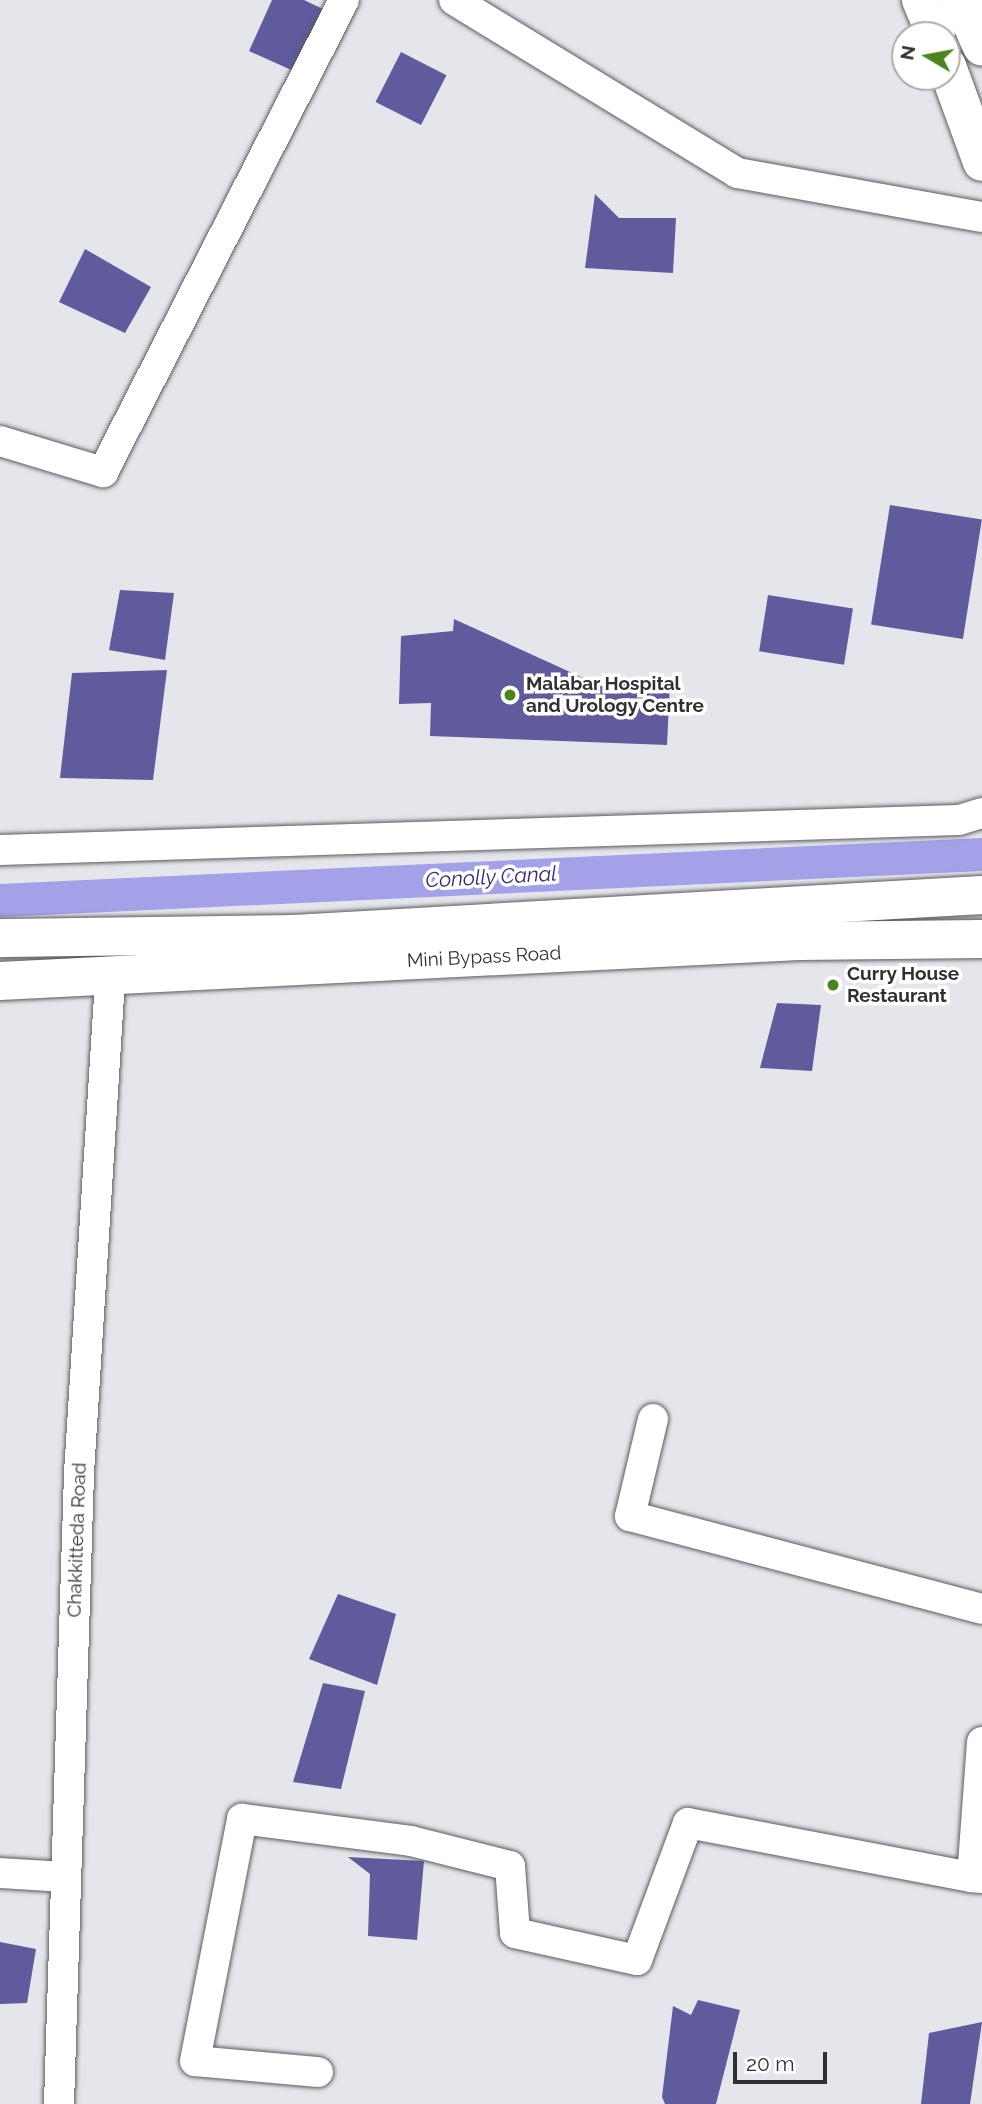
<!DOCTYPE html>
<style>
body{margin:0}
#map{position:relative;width:982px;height:2104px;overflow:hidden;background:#e5e6eb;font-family:Raleway,sans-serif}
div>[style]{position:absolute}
.canal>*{height:33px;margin:-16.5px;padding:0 16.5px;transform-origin:16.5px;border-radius:16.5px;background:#a3a1e8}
.building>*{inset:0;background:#5f5b9c;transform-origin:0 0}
.roads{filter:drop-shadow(0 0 2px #5c5c60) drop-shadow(0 0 2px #5c5c60)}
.street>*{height:30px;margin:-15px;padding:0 15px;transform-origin:15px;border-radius:15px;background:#fff}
.primary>*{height:38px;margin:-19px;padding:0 19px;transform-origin:19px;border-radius:19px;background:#fff}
.dots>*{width:19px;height:19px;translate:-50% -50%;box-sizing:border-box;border:4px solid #fff;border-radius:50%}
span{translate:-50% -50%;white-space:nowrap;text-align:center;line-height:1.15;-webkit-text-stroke:7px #fff;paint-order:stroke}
.poi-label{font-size:19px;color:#303032;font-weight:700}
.left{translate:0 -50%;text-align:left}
.street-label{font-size:19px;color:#303032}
.water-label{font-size:21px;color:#352779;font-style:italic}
.north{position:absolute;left:891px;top:21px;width:70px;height:70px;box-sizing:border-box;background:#fff;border:2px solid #acacad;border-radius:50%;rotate:280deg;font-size:19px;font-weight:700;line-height:28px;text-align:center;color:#303032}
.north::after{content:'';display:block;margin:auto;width:24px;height:32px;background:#4c8520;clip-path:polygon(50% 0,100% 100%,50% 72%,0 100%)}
.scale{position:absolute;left:733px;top:2052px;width:94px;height:32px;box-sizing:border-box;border:4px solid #303032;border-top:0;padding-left:9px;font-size:21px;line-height:24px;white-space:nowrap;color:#303032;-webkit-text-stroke:5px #fff;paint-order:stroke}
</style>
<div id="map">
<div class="canal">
<div style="left:0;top:900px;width:983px;rotate:-2.68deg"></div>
</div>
<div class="building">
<div style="clip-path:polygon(272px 0,304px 0,327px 11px,298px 73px,249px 51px)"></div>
<div style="left:401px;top:52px;width:51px;height:56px;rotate:27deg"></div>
<div style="clip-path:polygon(595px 194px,619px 218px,676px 218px,673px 273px,585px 268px)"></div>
<div style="clip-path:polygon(85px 249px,151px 287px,125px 333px,59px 302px)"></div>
<div style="left:890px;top:505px;width:93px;height:121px;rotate:9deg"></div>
<div style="clip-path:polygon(120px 590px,174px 593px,165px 660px,109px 650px)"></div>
<div style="left:768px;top:595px;width:86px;height:57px;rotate:9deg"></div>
<div style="clip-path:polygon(454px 619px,581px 677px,670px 684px,667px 745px,430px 736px,431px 703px,399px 704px,401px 636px,453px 631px)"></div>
<div style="clip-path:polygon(167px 670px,153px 780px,60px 778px,72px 673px)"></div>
<div style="clip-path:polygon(777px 1003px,821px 1005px,812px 1071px,760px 1068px)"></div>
<div style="clip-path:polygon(338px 1594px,396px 1614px,377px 1685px,309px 1659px)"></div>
<div style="clip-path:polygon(323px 1683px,365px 1691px,341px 1789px,293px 1782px)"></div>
<div style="clip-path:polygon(348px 1857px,424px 1861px,417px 1940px,368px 1936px,370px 1874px)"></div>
<div style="clip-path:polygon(0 1942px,36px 1949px,27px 2003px,0 2004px)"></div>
<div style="clip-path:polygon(698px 2000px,740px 2010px,716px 2104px,665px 2104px,662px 2097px,673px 2006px,691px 2015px)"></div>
<div style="clip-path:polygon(982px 2022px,970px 2104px,921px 2104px,929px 2033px)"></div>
</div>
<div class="roads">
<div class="street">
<div style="left:454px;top:0;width:332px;rotate:31.4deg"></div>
<div style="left:737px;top:173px;width:249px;rotate:10.2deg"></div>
<div style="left:0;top:441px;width:108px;rotate:16.8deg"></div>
<div style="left:103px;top:472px;width:530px;rotate:-62.95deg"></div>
<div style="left:0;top:850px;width:959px;rotate:-1.79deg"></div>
<div style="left:959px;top:820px;width:24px;rotate:-17deg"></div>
<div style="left:653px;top:1419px;width:100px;rotate:103.3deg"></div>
<div style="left:630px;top:1516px;width:364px;rotate:14.8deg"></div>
<div style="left:982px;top:1742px;width:135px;rotate:94.2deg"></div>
<div style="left:972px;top:1877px;width:10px;rotate:6deg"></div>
<div style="left:0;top:1873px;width:66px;rotate:3.5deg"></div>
<div style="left:318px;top:2072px;width:123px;rotate:-174.9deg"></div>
<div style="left:195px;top:2061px;width:247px;rotate:-79deg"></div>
<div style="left:242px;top:1819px;width:170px;rotate:7.4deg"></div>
<div style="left:411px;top:1841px;width:102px;rotate:14.2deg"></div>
<div style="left:510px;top:1866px;width:67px;rotate:85.7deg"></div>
<div style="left:515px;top:1933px;width:125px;rotate:12.5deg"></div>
<div style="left:637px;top:1960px;width:146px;rotate:-69.6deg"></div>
<div style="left:688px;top:1823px;width:289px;rotate:10.8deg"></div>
<div style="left:59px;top:2104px;width:631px;rotate:-88.18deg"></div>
<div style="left:79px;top:1473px;width:498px;rotate:-86.4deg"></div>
</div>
<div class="primary">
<div style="left:921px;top:0;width:38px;rotate:67deg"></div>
<div style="left:961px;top:0;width:51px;rotate:65.9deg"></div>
<div style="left:947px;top:66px;width:102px;rotate:70deg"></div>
<div style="left:0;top:938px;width:294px;rotate:-0.8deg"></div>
<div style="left:294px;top:934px;width:689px;rotate:-3.24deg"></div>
<div style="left:0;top:981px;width:800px;rotate:-2.87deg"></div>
<div style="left:799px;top:941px;width:183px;rotate:-0.6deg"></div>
</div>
</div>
<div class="dots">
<div style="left:510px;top:695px;background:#4c8520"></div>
<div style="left:833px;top:985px;background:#4c8520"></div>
</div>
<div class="poi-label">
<span class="left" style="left:526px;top:695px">Malabar Hospital<br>and Urology Centre</span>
<span class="left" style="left:847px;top:985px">Curry House<br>Restaurant</span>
</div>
<div class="street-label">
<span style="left:484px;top:957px;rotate:-3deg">Mini Bypass Road</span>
<span style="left:77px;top:1540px;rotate:-88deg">Chakkitteda Road</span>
</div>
<div class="water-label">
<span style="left:491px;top:877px;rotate:-3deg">Conolly Canal</span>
</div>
<div class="north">N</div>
<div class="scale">20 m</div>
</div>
